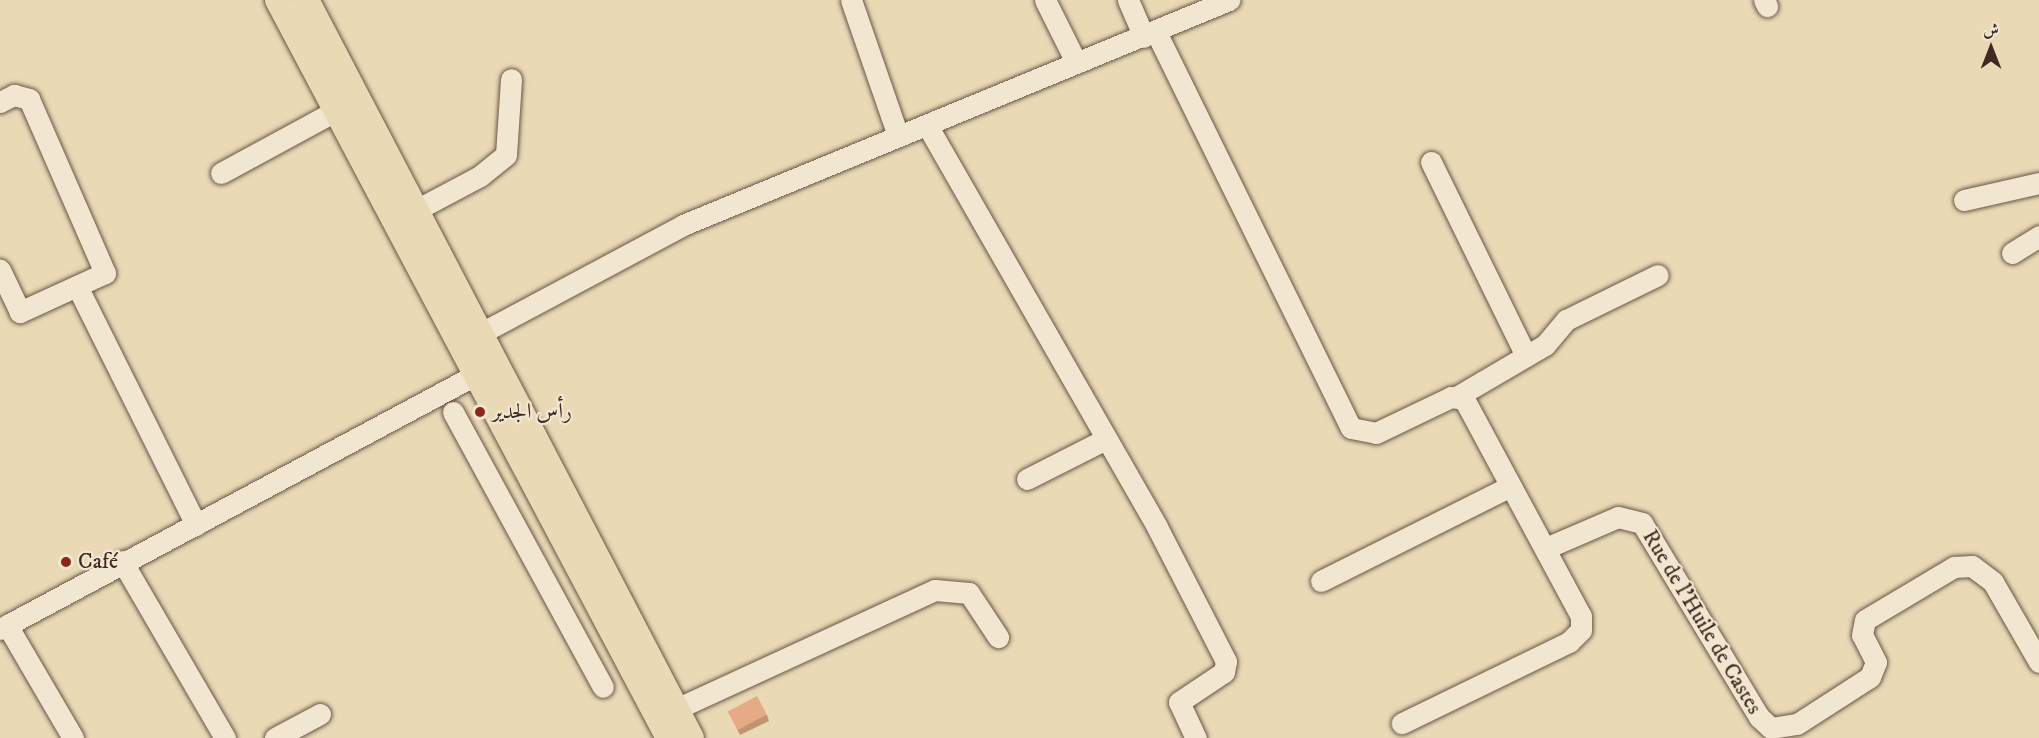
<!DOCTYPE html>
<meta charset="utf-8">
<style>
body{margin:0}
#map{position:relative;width:2039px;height:738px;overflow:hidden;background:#e9d9b5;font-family:"IM FELL DW Pica",Amiri,serif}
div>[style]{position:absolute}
.roads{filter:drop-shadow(0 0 2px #6a5546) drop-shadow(0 0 2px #6a5546)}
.minor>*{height:21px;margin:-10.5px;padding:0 10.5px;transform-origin:10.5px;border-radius:10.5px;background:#f1e6cf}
.major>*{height:26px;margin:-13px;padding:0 13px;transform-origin:13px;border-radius:13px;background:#e9d9b5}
.wall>*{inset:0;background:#c49373}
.building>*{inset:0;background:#e4ab86;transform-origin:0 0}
.dots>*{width:16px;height:16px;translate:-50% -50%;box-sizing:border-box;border:3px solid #f1e6cf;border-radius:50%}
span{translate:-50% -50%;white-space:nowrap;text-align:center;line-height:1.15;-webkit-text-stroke:4.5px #f1e6cf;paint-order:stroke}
.poi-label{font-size:22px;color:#3f2921}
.left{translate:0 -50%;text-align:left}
.street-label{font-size:22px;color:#3f2921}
.north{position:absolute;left:1961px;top:18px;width:60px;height:60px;-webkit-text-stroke:4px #f1e6cf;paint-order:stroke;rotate:0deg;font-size:16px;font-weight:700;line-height:24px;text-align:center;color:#3f2921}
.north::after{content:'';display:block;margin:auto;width:21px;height:27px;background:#3f2921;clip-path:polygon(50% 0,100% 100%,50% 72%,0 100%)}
</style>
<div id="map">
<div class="roads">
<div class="minor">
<div style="left:851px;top:0;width:144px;rotate:70.9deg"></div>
<div style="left:1045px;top:0;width:69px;rotate:63.4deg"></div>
<div style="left:1128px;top:0;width:40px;rotate:66.6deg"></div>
<div style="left:1764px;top:0;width:7px;rotate:63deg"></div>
<div style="left:1156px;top:32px;width:441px;rotate:63.8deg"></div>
<div style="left:1351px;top:428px;width:25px;rotate:11deg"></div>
<div style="left:1376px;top:433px;width:83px;rotate:-25.6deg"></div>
<div style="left:1451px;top:397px;width:13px;rotate:9deg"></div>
<div style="left:1464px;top:399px;width:247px;rotate:61.7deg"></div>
<div style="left:1581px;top:616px;width:14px;rotate:90deg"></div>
<div style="left:1581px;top:630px;width:17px;rotate:135deg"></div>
<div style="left:1569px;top:642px;width:186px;rotate:154.1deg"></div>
<div style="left:0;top:102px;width:16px;rotate:-27deg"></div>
<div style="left:14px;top:95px;width:16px;rotate:15deg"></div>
<div style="left:29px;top:99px;width:190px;rotate:66.4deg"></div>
<div style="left:105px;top:273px;width:94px;rotate:155.4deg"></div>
<div style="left:20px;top:312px;width:47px;rotate:-115.5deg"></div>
<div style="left:927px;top:125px;width:463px;rotate:60.2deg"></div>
<div style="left:1157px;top:527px;width:151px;rotate:62.8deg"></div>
<div style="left:1226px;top:661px;width:11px;rotate:100deg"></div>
<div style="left:1224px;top:672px;width:54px;rotate:146.3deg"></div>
<div style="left:1179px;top:702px;width:40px;rotate:65deg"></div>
<div style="left:1431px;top:162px;width:216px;rotate:63.9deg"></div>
<div style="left:221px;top:173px;width:132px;rotate:-28.5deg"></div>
<div style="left:1964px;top:200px;width:77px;rotate:-12.8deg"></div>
<div style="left:416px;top:210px;width:72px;rotate:-28deg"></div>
<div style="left:480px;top:176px;width:33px;rotate:-39deg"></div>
<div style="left:506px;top:155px;width:76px;rotate:-86.2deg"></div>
<div style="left:2012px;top:253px;width:32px;rotate:-32deg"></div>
<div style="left:77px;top:286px;width:267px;rotate:63.5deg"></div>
<div style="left:466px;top:341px;width:246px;rotate:-28.1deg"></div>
<div style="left:683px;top:225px;width:591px;rotate:-22.4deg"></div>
<div style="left:1458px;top:396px;width:101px;rotate:-30.4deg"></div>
<div style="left:1545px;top:345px;width:33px;rotate:-50deg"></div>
<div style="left:1566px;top:320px;width:102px;rotate:-26.1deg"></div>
<div style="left:453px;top:412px;width:313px;rotate:61.4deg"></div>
<div style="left:1027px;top:479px;width:86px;rotate:-26.9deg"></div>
<div style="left:1546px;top:548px;width:78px;rotate:-23.3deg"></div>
<div style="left:1618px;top:517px;width:25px;rotate:14deg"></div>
<div style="left:1642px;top:523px;width:227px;rotate:58.9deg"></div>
<div style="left:1759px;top:717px;width:16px;rotate:43deg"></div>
<div style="left:1771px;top:728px;width:26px;rotate:-9deg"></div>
<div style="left:1797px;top:724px;width:87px;rotate:-32.8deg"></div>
<div style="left:1870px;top:677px;width:16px;rotate:-68deg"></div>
<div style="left:1876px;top:662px;width:30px;rotate:-117deg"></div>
<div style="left:1862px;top:635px;width:15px;rotate:-79deg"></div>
<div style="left:1865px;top:620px;width:104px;rotate:-30.8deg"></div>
<div style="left:1954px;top:567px;width:18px;rotate:-3deg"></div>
<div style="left:1972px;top:566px;width:26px;rotate:37deg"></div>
<div style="left:1993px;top:582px;width:92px;rotate:60.1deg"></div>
<div style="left:122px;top:561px;width:205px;rotate:59.8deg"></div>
<div style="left:1321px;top:581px;width:212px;rotate:-26.6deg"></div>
<div style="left:7px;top:625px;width:131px;rotate:59.7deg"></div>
<div style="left:0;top:629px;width:556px;rotate:-28.13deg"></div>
<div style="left:676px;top:709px;width:285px;rotate:-24.7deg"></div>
<div style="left:935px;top:590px;width:34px;rotate:5deg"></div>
<div style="left:969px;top:593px;width:53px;rotate:56.6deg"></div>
<div style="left:275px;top:738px;width:51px;rotate:-28.1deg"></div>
</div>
<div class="major">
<div style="left:278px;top:0;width:835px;rotate:62.08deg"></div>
<div style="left:306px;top:0;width:832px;rotate:62.45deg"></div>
</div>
</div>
<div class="wall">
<div style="clip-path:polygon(728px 711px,767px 715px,769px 721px,740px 735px)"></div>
</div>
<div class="building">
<div style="left:757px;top:696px;width:21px;height:33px;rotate:62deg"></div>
</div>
<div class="dots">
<div style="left:480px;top:412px;background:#8f2418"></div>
<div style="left:66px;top:562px;background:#8f2418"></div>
</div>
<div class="poi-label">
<span class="left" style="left:492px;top:412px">رأس الجدير</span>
<span class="left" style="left:78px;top:562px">Café</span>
</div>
<div class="street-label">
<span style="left:1702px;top:622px;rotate:59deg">Rue de l'Huile de Castes</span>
</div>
<div class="north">ش</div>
</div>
